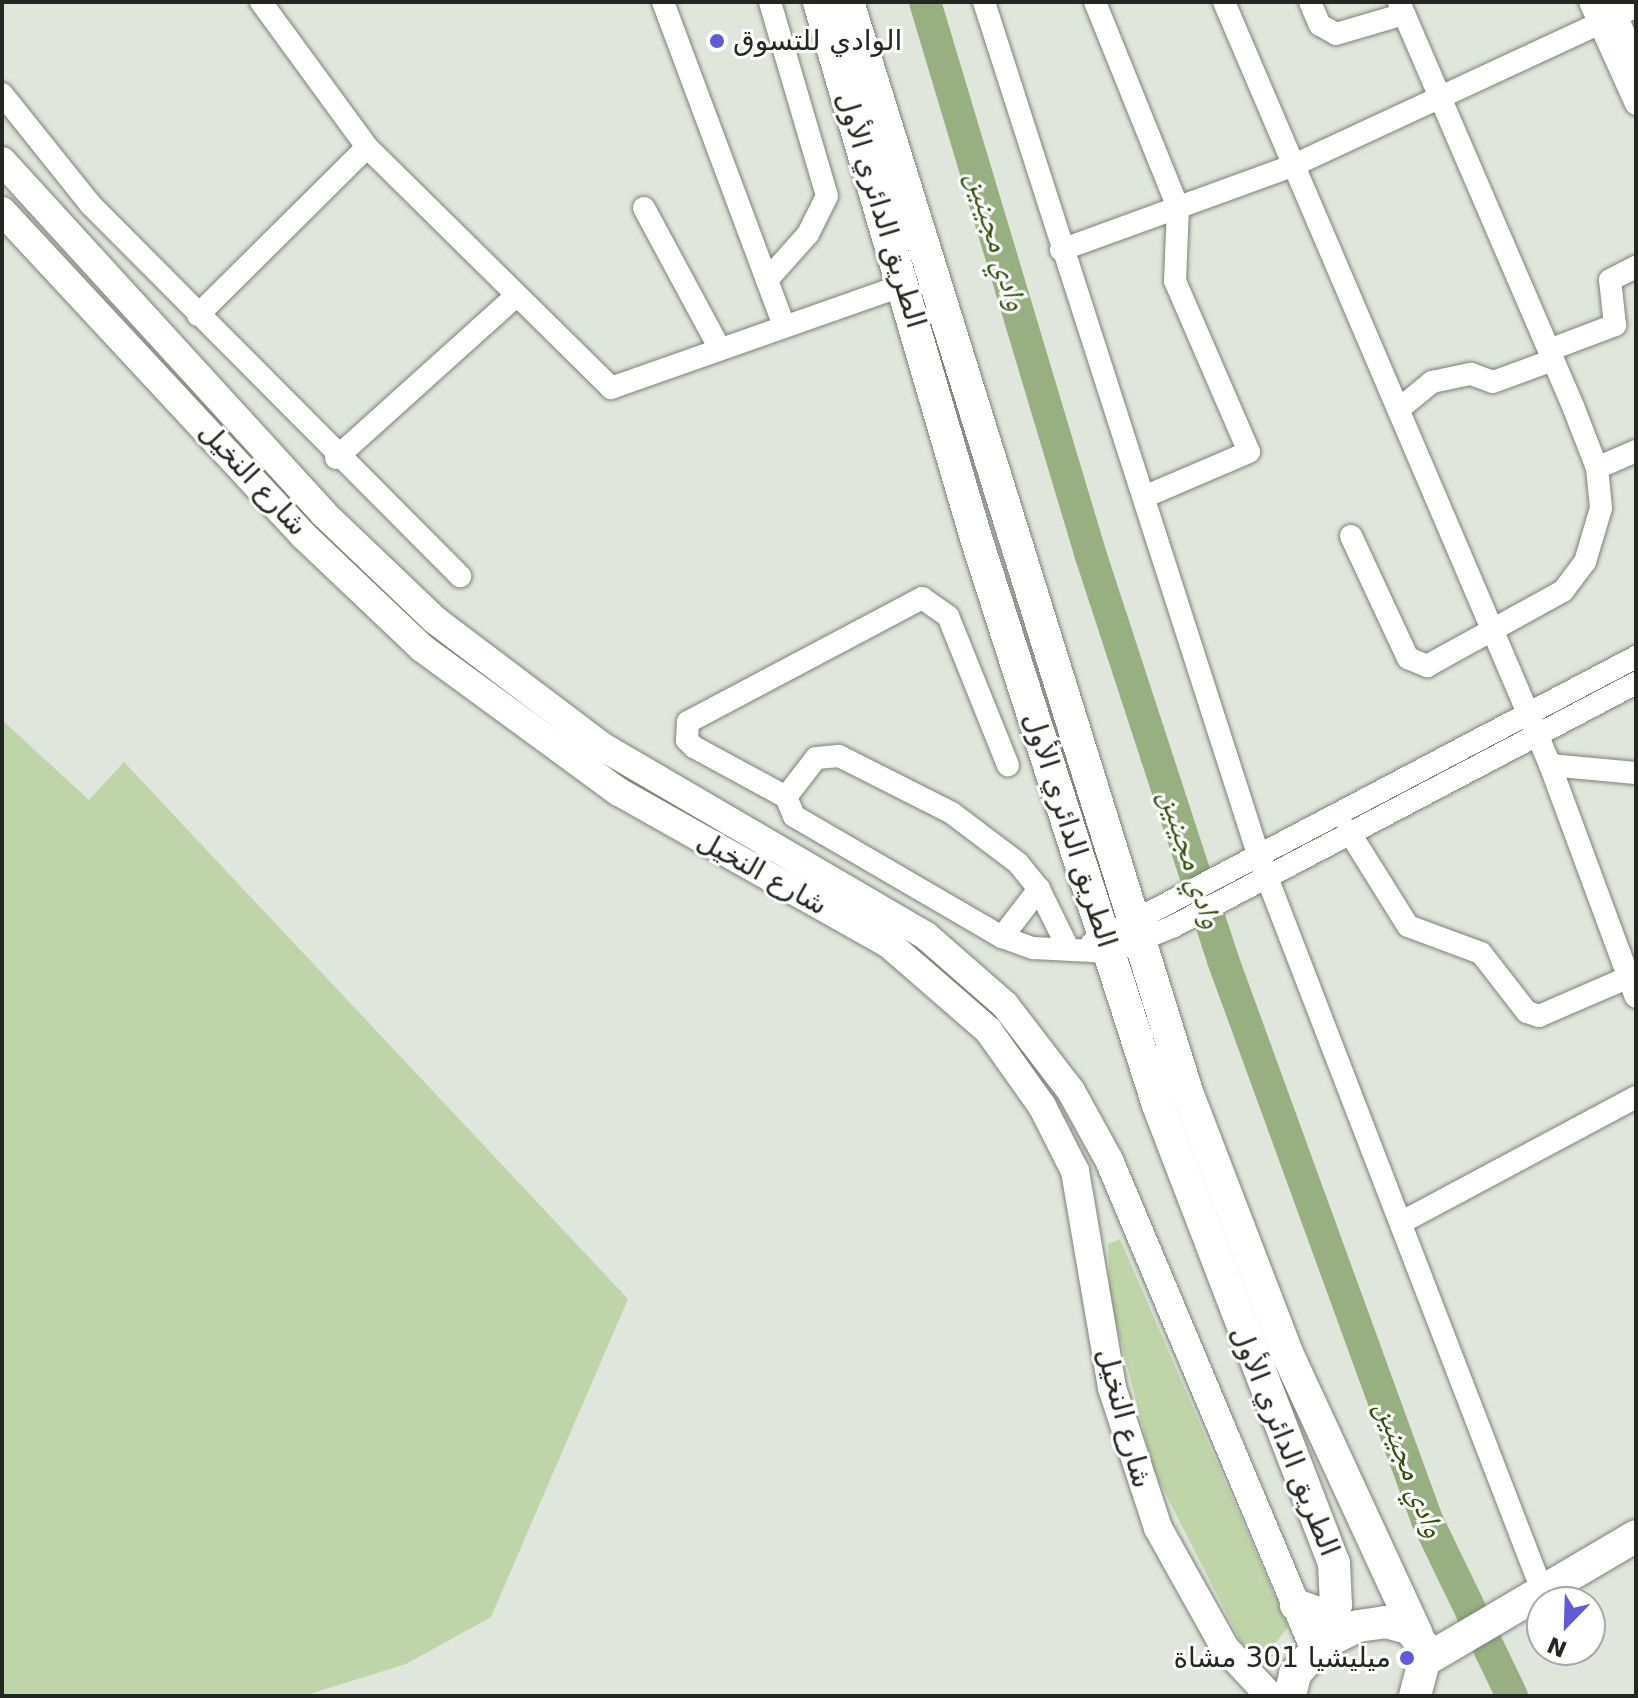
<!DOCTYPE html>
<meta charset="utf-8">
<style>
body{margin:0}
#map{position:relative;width:1638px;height:1698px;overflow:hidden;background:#e0e6db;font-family:"DejaVu Sans","Noto Naskh Arabic",sans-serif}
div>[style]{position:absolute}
.green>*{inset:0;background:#bfd5a9}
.river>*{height:32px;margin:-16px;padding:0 16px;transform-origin:16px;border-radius:16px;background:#98af82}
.roads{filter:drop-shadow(0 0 2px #7c8177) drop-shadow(0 0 2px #7c8177)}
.minor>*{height:22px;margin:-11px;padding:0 11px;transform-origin:11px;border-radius:11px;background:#fff}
.major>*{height:28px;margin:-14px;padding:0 14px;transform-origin:14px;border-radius:14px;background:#fff}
.highway>*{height:32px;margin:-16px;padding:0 16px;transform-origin:16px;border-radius:16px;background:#fff}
.dots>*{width:22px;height:22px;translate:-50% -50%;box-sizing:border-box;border:4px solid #fff;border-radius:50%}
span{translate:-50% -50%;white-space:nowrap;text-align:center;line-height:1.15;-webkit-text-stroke:6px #fff;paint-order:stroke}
.poi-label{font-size:28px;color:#242622}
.left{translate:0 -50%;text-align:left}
.right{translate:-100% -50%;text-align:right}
.street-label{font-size:28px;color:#242622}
.water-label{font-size:30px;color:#334e0a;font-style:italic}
.frame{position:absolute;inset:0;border:4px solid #242622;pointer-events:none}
.north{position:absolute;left:1526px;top:1586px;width:80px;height:80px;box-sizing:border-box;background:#fff;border:2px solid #a7a8a7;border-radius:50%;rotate:203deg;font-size:22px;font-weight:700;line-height:32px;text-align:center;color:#242622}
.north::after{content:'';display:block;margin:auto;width:28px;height:36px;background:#5f5cd4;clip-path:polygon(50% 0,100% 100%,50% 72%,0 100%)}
</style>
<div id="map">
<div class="green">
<div style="clip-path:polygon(2px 720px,89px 800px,124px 762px,628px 1299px,491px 1617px,406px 1664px,303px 1696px,2px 1696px)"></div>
<div style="clip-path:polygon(1120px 1239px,1288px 1627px,1270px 1650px,1243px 1646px,1154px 1471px,1110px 1299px,1108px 1244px)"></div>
</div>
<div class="river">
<div style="left:925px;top:2px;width:578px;rotate:73.32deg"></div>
<div style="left:1091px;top:556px;width:425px;rotate:71.9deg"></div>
<div style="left:1223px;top:960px;width:596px;rotate:69.98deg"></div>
<div style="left:1427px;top:1520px;width:195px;rotate:64.2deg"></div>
</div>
<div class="roads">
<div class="minor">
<div style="left:261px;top:2px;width:180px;rotate:53.8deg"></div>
<div style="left:367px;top:147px;width:343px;rotate:44.6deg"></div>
<div style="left:611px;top:388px;width:311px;rotate:-19.4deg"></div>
<div style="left:663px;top:2px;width:343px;rotate:69.5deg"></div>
<div style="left:984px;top:2px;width:895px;rotate:72.17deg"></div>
<div style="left:1258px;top:854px;width:773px;rotate:68.91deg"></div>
<div style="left:1095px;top:2px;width:221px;rotate:68deg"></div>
<div style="left:1178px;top:207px;width:74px;rotate:92.3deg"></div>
<div style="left:1175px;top:281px;width:186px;rotate:66.6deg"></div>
<div style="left:1249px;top:452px;width:114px;rotate:156.8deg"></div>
<div style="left:1224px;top:2px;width:830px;rotate:66.86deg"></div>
<div style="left:1550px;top:765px;width:247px;rotate:69.7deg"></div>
<div style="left:1310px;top:2px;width:25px;rotate:67deg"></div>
<div style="left:1320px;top:25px;width:18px;rotate:29deg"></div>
<div style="left:1336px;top:34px;width:71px;rotate:-16.4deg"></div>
<div style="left:1590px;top:2px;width:112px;rotate:65.7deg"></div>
<div style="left:1612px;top:3px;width:66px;rotate:68.8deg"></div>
<div style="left:2px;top:94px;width:141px;rotate:51.3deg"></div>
<div style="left:90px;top:204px;width:525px;rotate:45.15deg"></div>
<div style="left:644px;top:208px;width:158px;rotate:61.7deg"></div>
<div style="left:1061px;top:250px;width:246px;rotate:-20deg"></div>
<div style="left:1292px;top:166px;width:379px;rotate:-24.9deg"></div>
<div style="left:767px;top:280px;width:62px;rotate:-48.3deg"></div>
<div style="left:808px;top:234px;width:42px;rotate:-63.4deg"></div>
<div style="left:827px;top:196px;width:202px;rotate:-106.4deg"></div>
<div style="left:198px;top:315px;width:238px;rotate:-44.8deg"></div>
<div style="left:1549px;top:350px;width:71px;rotate:-20.7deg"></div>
<div style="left:1615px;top:325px;width:45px;rotate:-96.3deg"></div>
<div style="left:1610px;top:280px;width:29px;rotate:-27deg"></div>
<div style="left:1399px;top:409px;width:43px;rotate:-39.3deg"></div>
<div style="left:1432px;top:382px;width:40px;rotate:-12deg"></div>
<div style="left:1471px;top:374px;width:23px;rotate:20deg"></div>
<div style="left:1493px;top:382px;width:64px;rotate:-20.1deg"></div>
<div style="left:336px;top:458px;width:242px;rotate:-42deg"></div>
<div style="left:1597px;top:468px;width:43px;rotate:-23.6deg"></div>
<div style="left:1351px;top:536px;width:135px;rotate:65deg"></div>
<div style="left:1408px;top:658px;width:21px;rotate:23deg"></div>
<div style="left:1427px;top:666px;width:155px;rotate:-28.9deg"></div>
<div style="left:1563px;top:591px;width:36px;rotate:-53deg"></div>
<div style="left:1585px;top:562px;width:56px;rotate:-73.5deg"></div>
<div style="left:1601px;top:508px;width:40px;rotate:-95.7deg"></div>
<div style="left:1597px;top:468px;width:66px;rotate:-111.2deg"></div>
<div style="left:1573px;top:406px;width:440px;rotate:-113.3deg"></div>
<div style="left:1550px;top:765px;width:86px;rotate:5.3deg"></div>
<div style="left:786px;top:797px;width:105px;rotate:-151.5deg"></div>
<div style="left:694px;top:747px;width:10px;rotate:-135deg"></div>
<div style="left:687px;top:740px;width:18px;rotate:-87deg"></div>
<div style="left:688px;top:722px;width:265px;rotate:-27.9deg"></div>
<div style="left:922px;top:598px;width:32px;rotate:35deg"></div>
<div style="left:948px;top:616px;width:161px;rotate:68.1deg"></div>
<div style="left:1348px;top:830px;width:113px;rotate:58deg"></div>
<div style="left:1408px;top:926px;width:78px;rotate:20.3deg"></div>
<div style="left:1481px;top:953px;width:75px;rotate:52.1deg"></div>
<div style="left:1527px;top:1012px;width:13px;rotate:18deg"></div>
<div style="left:1539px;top:1016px;width:106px;rotate:-23.4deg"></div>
<div style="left:1002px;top:937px;width:61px;rotate:-52.4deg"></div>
<div style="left:1092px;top:943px;width:615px;rotate:-27.73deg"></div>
<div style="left:1068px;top:948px;width:66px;rotate:-116.2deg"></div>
<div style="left:1039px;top:889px;width:33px;rotate:-129deg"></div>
<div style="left:1018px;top:863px;width:83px;rotate:-142.9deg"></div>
<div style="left:952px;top:813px;width:127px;rotate:-153.2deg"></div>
<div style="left:839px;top:756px;width:23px;rotate:175deg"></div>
<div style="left:816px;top:758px;width:49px;rotate:127.6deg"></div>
<div style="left:786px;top:797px;width:21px;rotate:67deg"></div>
<div style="left:794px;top:816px;width:241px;rotate:30.2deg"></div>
<div style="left:1002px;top:937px;width:33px;rotate:20deg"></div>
<div style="left:1033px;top:948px;width:78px;rotate:2.9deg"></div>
<div style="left:1111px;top:952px;width:68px;rotate:-22.4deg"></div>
<div style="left:1174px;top:926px;width:522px;rotate:-27.74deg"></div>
<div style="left:1402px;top:1222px;width:265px;rotate:-28.1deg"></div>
</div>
<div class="major">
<div style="left:2px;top:161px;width:476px;rotate:47.6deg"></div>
<div style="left:323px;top:513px;width:155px;rotate:43.7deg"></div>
<div style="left:435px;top:620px;width:211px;rotate:37.1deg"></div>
<div style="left:603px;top:747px;width:373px;rotate:30.3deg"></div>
<div style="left:925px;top:935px;width:106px;rotate:41.2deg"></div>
<div style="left:1005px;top:1005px;width:108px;rotate:52.5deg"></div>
<div style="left:1071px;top:1091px;width:79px;rotate:61.2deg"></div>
<div style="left:1109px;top:1160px;width:532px;rotate:67.2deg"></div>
<div style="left:2px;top:211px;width:444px;rotate:47.1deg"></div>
<div style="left:304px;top:536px;width:163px;rotate:43.5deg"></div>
<div style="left:422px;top:648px;width:244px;rotate:36.2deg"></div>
<div style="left:619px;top:792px;width:310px;rotate:29.4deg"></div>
<div style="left:889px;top:944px;width:131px;rotate:41deg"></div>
<div style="left:988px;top:1030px;width:93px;rotate:54.6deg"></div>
<div style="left:1042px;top:1106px;width:73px;rotate:63.1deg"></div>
<div style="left:1075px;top:1171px;width:220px;rotate:80.3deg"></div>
<div style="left:1112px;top:1388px;width:147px;rotate:71.8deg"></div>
<div style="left:1158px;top:1528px;width:137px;rotate:60.8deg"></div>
<div style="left:1225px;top:1648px;width:66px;rotate:46.8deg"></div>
</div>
<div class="highway">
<div style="left:819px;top:2px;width:559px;rotate:73.67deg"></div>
<div style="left:976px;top:538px;width:595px;rotate:72.2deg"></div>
<div style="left:1158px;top:1105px;width:491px;rotate:69deg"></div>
<div style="left:1334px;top:1563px;width:42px;rotate:87.3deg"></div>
<div style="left:1336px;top:1605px;width:43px;rotate:111.8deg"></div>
<div style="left:848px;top:2px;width:1141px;rotate:72.72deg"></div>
<div style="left:1187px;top:1092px;width:282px;rotate:69deg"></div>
<div style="left:1288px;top:1355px;width:307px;rotate:65.2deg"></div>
<div style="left:1296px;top:1605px;width:27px;rotate:20deg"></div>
<div style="left:1321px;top:1614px;width:17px;rotate:-31deg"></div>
<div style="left:1429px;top:1658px;width:240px;rotate:-30.5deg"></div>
<div style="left:1290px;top:1696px;width:23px;rotate:-77deg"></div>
<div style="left:1295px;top:1674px;width:38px;rotate:-49deg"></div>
<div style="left:1320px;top:1645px;width:42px;rotate:-26.6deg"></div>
<div style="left:1358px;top:1626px;width:28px;rotate:-8deg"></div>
<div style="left:1386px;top:1622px;width:24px;rotate:15deg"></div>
<div style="left:1409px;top:1628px;width:28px;rotate:51deg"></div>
<div style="left:1427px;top:1650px;width:48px;rotate:104.6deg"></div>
</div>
</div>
<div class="dots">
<div style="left:717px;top:41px;background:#5f5cd4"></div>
<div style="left:1407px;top:1658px;background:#5f5cd4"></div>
</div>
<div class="poi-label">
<span class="left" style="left:733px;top:41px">الوادي للتسوق</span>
<span class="right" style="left:1391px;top:1658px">ميليشيا 301 مشاة</span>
</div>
<div class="street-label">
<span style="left:881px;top:210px;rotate:73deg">الطريق الدائري الأول</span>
<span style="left:253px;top:479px;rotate:47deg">شارع النخيل</span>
<span style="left:1070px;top:830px;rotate:72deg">الطريق الدائري الأول</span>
<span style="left:762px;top:873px;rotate:29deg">شارع النخيل</span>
<span style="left:1124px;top:1418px;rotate:75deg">شارع النخيل</span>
<span style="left:1285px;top:1441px;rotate:68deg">الطريق الدائري الأول</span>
</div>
<div class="water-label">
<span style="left:997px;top:241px;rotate:73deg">وادي مجينين</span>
<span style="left:1191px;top:859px;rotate:72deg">وادي مجينين</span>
<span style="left:1410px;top:1469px;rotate:69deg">وادي مجينين</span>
</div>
<div class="frame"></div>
<div class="north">N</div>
</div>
